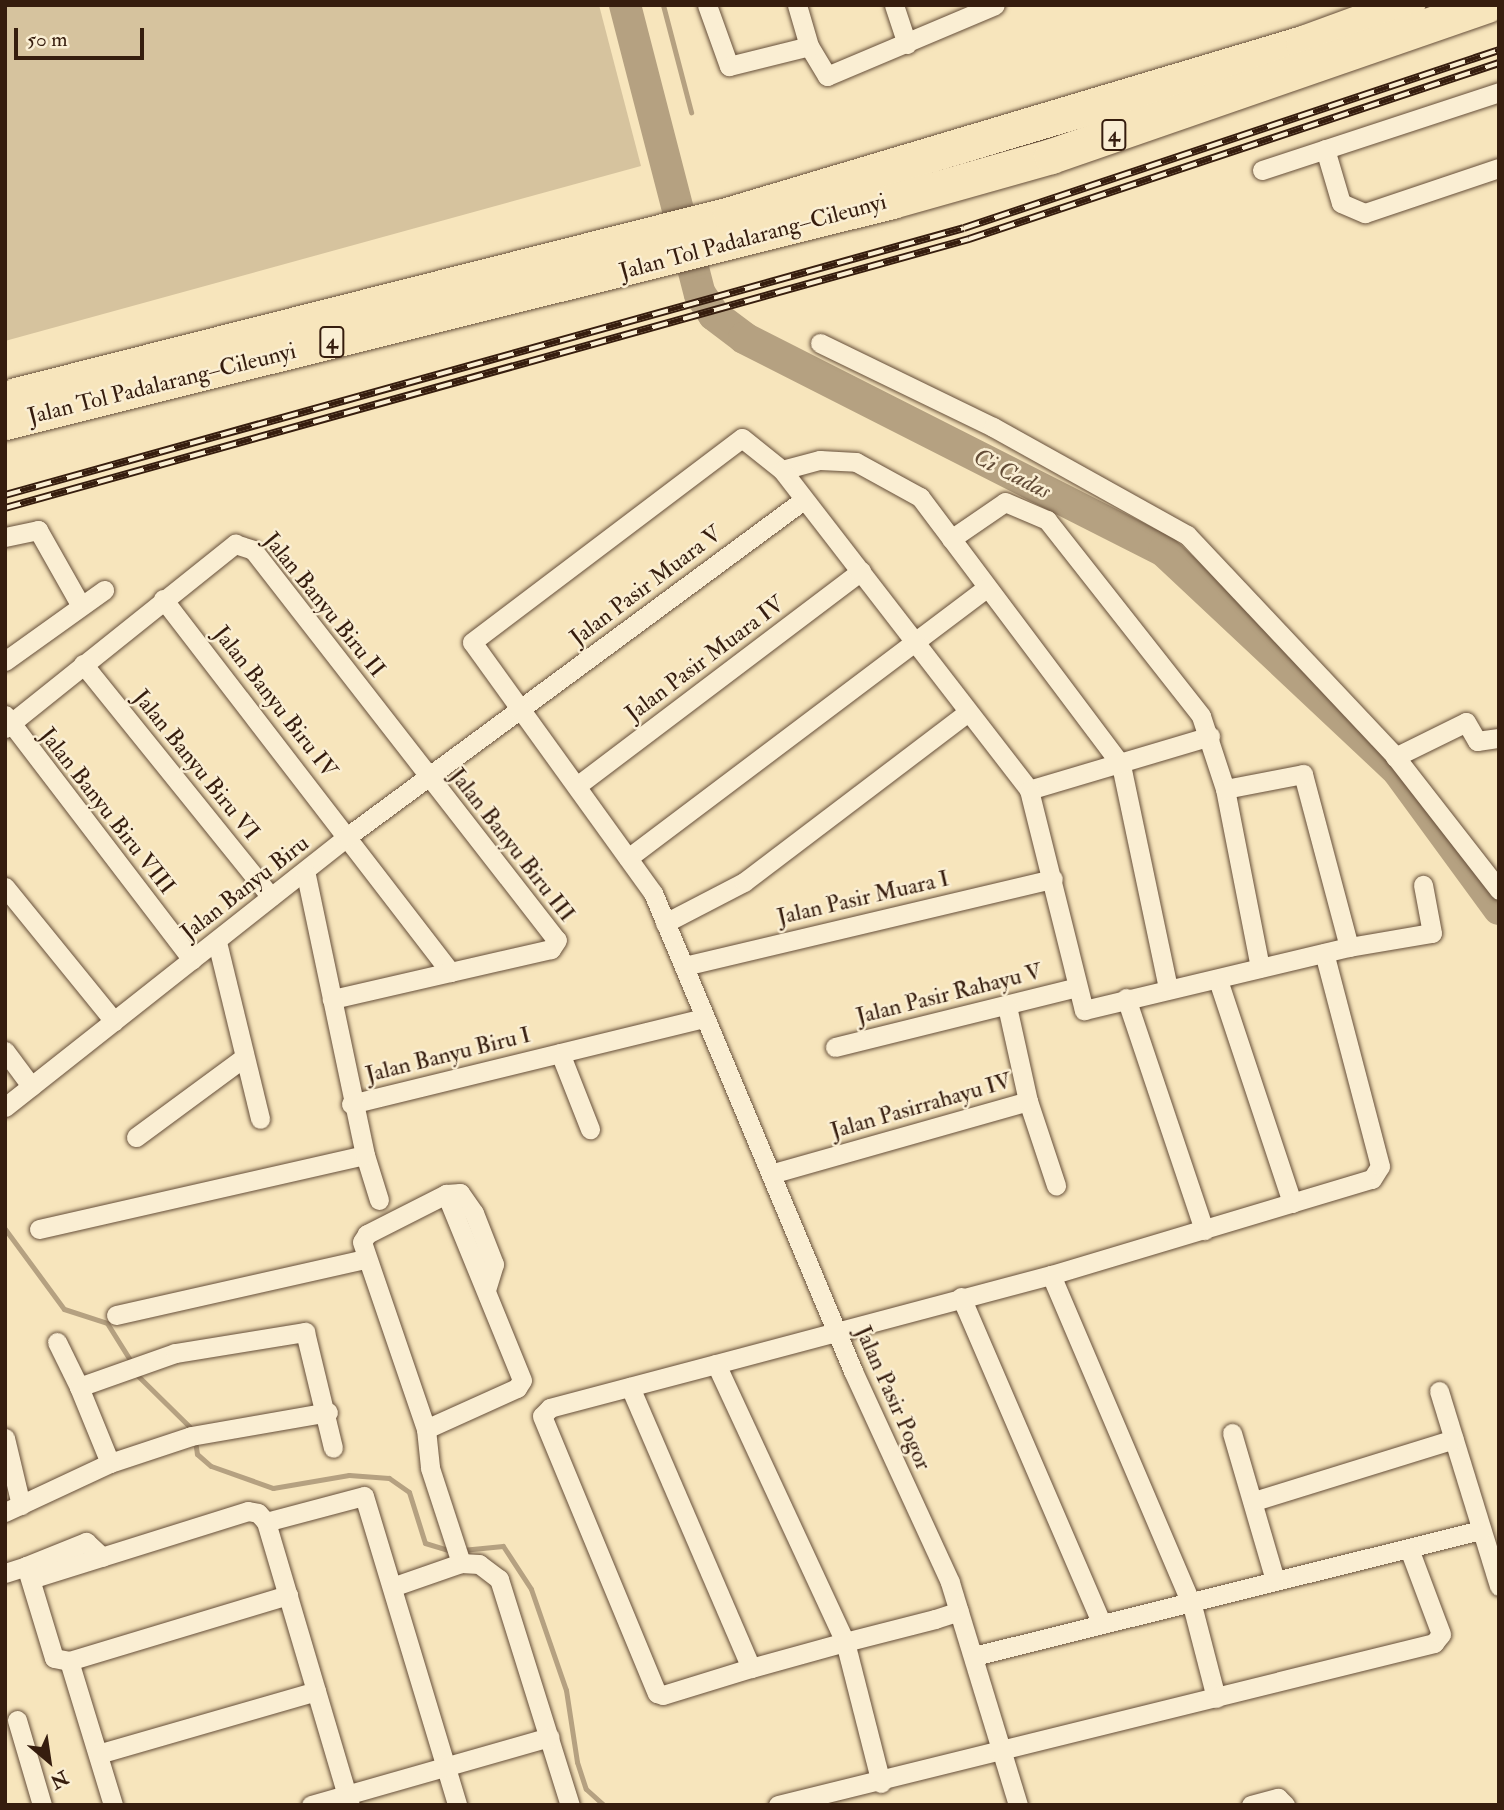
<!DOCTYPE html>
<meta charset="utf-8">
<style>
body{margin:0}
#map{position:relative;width:1504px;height:1810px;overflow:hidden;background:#f7e5bc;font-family:"IM FELL Double Pica",serif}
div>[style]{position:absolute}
.green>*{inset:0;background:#d6c39e}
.stream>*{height:5px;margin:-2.5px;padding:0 2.5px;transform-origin:2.5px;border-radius:2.5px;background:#b5a181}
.river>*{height:32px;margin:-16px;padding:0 16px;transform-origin:16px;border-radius:16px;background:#b5a181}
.roads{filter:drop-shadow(0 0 2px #664f3a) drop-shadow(0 0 2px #664f3a)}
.minor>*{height:19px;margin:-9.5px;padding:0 9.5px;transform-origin:9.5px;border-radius:9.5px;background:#faeed3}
.motorway>*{height:35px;margin:-17.5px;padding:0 17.5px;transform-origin:17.5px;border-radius:17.5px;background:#f7e5bc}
.rail>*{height:8px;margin-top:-4px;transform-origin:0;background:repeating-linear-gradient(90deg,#faeed3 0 16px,#361d0e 0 32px);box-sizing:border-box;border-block:2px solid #361d0e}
span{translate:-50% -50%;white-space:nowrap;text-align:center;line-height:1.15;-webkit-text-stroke:5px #faeed3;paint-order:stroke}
.shield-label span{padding:2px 5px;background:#faeed3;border:2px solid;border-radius:5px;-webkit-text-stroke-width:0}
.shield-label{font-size:21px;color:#361d0e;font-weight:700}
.street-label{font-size:23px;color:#361d0e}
.water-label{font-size:24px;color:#624b36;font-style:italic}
.frame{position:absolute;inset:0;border:7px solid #361d0e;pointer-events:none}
.north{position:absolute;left:14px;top:1726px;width:70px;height:70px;-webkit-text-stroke:5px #faeed3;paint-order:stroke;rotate:151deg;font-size:19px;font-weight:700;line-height:28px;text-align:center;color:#361d0e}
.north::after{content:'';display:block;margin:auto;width:24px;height:32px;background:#361d0e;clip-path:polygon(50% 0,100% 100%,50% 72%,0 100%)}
.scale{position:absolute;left:14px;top:28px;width:130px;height:32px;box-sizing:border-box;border:4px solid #361d0e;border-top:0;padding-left:9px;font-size:21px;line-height:24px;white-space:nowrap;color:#361d0e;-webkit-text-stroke:5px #faeed3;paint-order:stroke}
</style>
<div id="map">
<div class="green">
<div style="clip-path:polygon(5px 5px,599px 5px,641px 166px,5px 341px)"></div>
</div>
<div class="stream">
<div style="left:663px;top:5px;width:111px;rotate:75.3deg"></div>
<div style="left:5px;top:1229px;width:99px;rotate:53.6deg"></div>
<div style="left:64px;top:1309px;width:45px;rotate:18deg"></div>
<div style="left:107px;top:1323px;width:47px;rotate:58deg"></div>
<div style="left:135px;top:1373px;width:83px;rotate:44.5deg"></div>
<div style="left:195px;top:1440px;width:14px;rotate:82deg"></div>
<div style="left:197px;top:1454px;width:18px;rotate:41deg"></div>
<div style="left:211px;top:1466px;width:66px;rotate:19.5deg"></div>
<div style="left:273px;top:1488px;width:77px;rotate:-9.7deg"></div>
<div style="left:349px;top:1475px;width:40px;rotate:4.3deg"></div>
<div style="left:389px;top:1478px;width:24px;rotate:35deg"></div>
<div style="left:409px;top:1492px;width:53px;rotate:72.6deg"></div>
<div style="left:425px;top:1543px;width:28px;rotate:17deg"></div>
<div style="left:462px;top:1550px;width:41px;rotate:-5.6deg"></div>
<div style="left:503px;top:1546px;width:51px;rotate:56.9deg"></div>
<div style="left:531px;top:1589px;width:107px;rotate:70.9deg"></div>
<div style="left:566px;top:1690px;width:73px;rotate:81.3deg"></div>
<div style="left:577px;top:1762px;width:28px;rotate:72deg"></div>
<div style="left:586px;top:1789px;width:24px;rotate:42deg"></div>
</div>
<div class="river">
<div style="left:625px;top:5px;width:299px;rotate:75.5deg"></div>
<div style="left:700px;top:294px;width:25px;rotate:56deg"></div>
<div style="left:714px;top:315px;width:38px;rotate:37deg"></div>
<div style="left:744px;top:338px;width:471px;rotate:26.9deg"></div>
<div style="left:1164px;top:551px;width:321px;rotate:43.2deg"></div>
<div style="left:1398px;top:771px;width:171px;rotate:53.8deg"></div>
</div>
<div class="roads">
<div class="minor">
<div style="left:707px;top:5px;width:65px;rotate:70.2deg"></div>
<div style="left:729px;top:66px;width:82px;rotate:-14deg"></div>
<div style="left:809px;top:46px;width:35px;rotate:59deg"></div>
<div style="left:827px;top:76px;width:182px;rotate:-22.9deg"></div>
<div style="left:797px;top:5px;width:43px;rotate:73.7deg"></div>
<div style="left:894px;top:5px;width:41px;rotate:71.6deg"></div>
<div style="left:1325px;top:149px;width:56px;rotate:73.5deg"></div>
<div style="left:1341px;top:203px;width:26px;rotate:23deg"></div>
<div style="left:1365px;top:213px;width:141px;rotate:-18.6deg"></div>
<div style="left:1262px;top:170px;width:250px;rotate:-18.2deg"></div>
<div style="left:820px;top:343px;width:192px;rotate:25.9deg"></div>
<div style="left:993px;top:427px;width:222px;rotate:29.1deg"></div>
<div style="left:1187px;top:535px;width:302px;rotate:46.7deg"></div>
<div style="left:1394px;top:755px;width:171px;rotate:52.1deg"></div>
<div style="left:782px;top:470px;width:39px;rotate:-15deg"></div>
<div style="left:820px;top:460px;width:36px;rotate:3deg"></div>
<div style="left:856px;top:462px;width:73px;rotate:28.7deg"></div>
<div style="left:920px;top:497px;width:335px;rotate:53.1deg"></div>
<div style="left:1121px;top:765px;width:228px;rotate:78.1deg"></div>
<div style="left:5px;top:537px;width:34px;rotate:-12deg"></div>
<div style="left:38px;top:530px;width:87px;rotate:60.5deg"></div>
<div style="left:951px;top:539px;width:65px;rotate:-34.4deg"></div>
<div style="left:1005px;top:502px;width:46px;rotate:23.2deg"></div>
<div style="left:1047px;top:520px;width:249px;rotate:51.8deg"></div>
<div style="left:1201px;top:716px;width:77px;rotate:71.8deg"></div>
<div style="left:1225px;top:789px;width:182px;rotate:78.9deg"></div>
<div style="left:163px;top:599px;width:471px;rotate:52.4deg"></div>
<div style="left:5px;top:661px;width:122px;rotate:-35.6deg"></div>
<div style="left:83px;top:664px;width:299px;rotate:51.1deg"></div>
<div style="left:5px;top:715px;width:308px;rotate:52.6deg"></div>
<div style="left:5px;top:728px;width:295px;rotate:-38.7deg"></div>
<div style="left:235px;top:544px;width:19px;rotate:18deg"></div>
<div style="left:253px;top:550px;width:494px;rotate:52.1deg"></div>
<div style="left:557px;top:940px;width:11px;rotate:124deg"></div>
<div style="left:551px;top:949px;width:225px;rotate:167.1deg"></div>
<div style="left:1395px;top:757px;width:79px;rotate:-26.2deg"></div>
<div style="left:1466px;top:722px;width:22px;rotate:60deg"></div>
<div style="left:1477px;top:741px;width:22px;rotate:-8deg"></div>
<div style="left:578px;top:785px;width:355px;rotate:-37.1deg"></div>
<div style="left:1029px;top:790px;width:189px;rotate:-16.6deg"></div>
<div style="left:628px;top:858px;width:448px;rotate:-37deg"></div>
<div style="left:5px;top:887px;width:173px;rotate:50.9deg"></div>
<div style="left:665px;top:923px;width:89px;rotate:-27.4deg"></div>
<div style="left:744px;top:882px;width:280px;rotate:-37.2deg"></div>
<div style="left:217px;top:942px;width:182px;rotate:76.3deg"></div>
<div style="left:1349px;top:947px;width:84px;rotate:-9.6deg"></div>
<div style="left:1432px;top:933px;width:49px;rotate:-100.6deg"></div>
<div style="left:684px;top:966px;width:379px;rotate:-13.3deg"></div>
<div style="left:1218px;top:980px;width:235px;rotate:71.6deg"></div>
<div style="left:1126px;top:998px;width:245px;rotate:71.4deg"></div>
<div style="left:835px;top:1047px;width:246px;rotate:-13.9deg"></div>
<div style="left:5px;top:1051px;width:44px;rotate:53.4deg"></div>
<div style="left:560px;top:1053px;width:82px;rotate:68.5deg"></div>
<div style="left:1028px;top:1101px;width:89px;rotate:71.6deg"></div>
<div style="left:351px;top:1104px;width:362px;rotate:-13.7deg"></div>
<div style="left:5px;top:1107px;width:437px;rotate:-38.3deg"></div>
<div style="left:348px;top:836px;width:564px;rotate:-36.42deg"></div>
<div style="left:136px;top:1137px;width:133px;rotate:-36.4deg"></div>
<div style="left:365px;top:1155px;width:47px;rotate:72.7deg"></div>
<div style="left:774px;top:1173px;width:264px;rotate:-15.8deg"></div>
<div style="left:1028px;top:1101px;width:97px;rotate:-102.5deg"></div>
<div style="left:446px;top:1194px;width:14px;rotate:-4deg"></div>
<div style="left:460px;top:1193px;width:24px;rotate:55deg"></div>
<div style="left:474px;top:1213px;width:55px;rotate:68.6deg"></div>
<div style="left:494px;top:1264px;width:27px;rotate:107deg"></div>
<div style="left:39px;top:1229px;width:334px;rotate:-12.8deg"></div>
<div style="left:365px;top:1155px;width:287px;rotate:-101.9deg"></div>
<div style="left:1051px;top:1275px;width:359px;rotate:66.9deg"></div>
<div style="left:1192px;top:1605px;width:96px;rotate:75.5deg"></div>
<div style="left:961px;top:1297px;width:356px;rotate:66.7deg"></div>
<div style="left:116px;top:1315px;width:255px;rotate:-12.7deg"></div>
<div style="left:57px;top:1342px;width:50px;rotate:63.9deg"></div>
<div style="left:716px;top:1364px;width:347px;rotate:-14.9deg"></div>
<div style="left:1051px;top:1275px;width:335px;rotate:-16.7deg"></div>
<div style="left:1372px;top:1179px;width:15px;rotate:-58deg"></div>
<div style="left:1380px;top:1166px;width:220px;rotate:-104.7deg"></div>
<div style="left:630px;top:1387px;width:306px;rotate:66.7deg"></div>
<div style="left:1439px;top:1391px;width:204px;rotate:72.9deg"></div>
<div style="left:426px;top:1429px;width:100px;rotate:-24.3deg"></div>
<div style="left:517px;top:1388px;width:9px;rotate:-58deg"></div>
<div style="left:522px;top:1380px;width:201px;rotate:-112.2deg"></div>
<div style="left:446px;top:1194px;width:89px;rotate:153.1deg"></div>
<div style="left:367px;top:1234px;width:9px;rotate:122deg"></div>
<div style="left:362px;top:1242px;width:198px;rotate:71.1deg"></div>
<div style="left:426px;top:1429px;width:39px;rotate:84deg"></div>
<div style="left:430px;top:1468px;width:100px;rotate:71.9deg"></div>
<div style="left:1232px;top:1433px;width:153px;rotate:73.7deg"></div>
<div style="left:5px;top:1438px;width:69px;rotate:76.6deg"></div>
<div style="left:110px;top:1463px;width:85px;rotate:-18.4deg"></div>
<div style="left:191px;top:1436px;width:139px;rotate:-9.9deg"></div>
<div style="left:1254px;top:1501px;width:209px;rotate:-17.2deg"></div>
<div style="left:5px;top:1512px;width:116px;rotate:-25deg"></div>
<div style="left:110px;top:1463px;width:82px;rotate:-112.2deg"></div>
<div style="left:79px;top:1387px;width:102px;rotate:-19.5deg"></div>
<div style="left:175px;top:1353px;width:132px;rotate:-9.2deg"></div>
<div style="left:305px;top:1332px;width:119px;rotate:76.4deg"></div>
<div style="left:266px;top:1522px;width:101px;rotate:-14.9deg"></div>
<div style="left:364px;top:1496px;width:323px;rotate:73.2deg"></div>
<div style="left:26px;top:1566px;width:65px;rotate:-21.8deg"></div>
<div style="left:86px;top:1542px;width:22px;rotate:43deg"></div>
<div style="left:5px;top:1573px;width:22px;rotate:-18deg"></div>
<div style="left:26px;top:1566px;width:96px;rotate:73.1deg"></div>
<div style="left:54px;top:1658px;width:15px;rotate:11deg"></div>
<div style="left:69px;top:1661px;width:151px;rotate:73deg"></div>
<div style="left:31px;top:1579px;width:227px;rotate:-17.4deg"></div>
<div style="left:248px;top:1511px;width:10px;rotate:11deg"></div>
<div style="left:258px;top:1513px;width:12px;rotate:48deg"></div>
<div style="left:266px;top:1522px;width:295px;rotate:73.5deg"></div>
<div style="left:392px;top:1587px;width:73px;rotate:-19.2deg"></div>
<div style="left:461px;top:1563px;width:18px;rotate:3deg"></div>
<div style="left:479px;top:1564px;width:25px;rotate:37deg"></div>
<div style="left:499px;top:1579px;width:237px;rotate:72.6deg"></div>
<div style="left:974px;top:1656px;width:522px;rotate:-13.96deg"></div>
<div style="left:69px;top:1661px;width:229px;rotate:-16.8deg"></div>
<div style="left:17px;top:1720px;width:89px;rotate:73.6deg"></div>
<div style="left:98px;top:1754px;width:227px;rotate:-16.1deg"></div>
<div style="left:881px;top:1783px;width:146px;rotate:-104.3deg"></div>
<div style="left:845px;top:1642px;width:306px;rotate:-114.9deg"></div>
<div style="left:716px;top:1364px;width:172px;rotate:165.2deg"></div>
<div style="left:550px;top:1408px;width:11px;rotate:135deg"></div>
<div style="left:542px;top:1416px;width:300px;rotate:67.5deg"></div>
<div style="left:657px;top:1693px;width:6px;rotate:18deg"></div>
<div style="left:663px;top:1695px;width:92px;rotate:-17.1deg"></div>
<div style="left:751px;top:1668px;width:98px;rotate:-15.5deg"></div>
<div style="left:845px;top:1642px;width:93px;rotate:-14.3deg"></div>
<div style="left:935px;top:1619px;width:25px;rotate:-18deg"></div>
<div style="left:311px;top:1805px;width:248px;rotate:-15.9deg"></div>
<div style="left:778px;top:1805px;width:676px;rotate:-13.87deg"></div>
<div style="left:1434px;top:1643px;width:11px;rotate:-52deg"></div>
<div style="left:1441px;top:1634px;width:91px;rotate:-110.6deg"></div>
<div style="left:1018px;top:1805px;width:233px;rotate:-107deg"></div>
<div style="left:950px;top:1582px;width:232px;rotate:-114.7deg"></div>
<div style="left:853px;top:1371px;width:518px;rotate:-112.7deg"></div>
<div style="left:653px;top:893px;width:309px;rotate:-125.8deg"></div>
<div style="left:472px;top:642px;width:338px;rotate:-37.1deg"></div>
<div style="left:742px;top:438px;width:51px;rotate:38.7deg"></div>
<div style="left:782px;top:470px;width:404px;rotate:52.3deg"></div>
<div style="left:1029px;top:790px;width:227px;rotate:76deg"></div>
<div style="left:1084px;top:1010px;width:272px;rotate:-13.4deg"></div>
<div style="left:1349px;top:947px;width:179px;rotate:-104.9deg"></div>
<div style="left:1303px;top:774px;width:79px;rotate:169.1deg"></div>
<div style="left:1251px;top:1805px;width:28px;rotate:-15deg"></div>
<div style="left:1278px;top:1798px;width:10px;rotate:45deg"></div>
</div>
<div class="motorway">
<div style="left:16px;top:395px;width:737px;rotate:-14.22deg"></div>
<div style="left:730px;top:214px;width:598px;rotate:-16.62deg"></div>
<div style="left:1303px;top:43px;width:111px;rotate:-20.1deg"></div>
<div style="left:5px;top:422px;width:914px;rotate:-13.99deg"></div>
<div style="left:892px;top:201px;width:165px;rotate:-15.8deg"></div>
<div style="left:1051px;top:156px;width:461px;rotate:-19.1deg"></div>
</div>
</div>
<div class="rail">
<div style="left:5px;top:495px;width:995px;rotate:-15.56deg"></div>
<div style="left:964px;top:228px;width:564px;rotate:-18.4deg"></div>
<div style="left:5px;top:508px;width:1001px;rotate:-15.59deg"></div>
<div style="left:969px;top:239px;width:558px;rotate:-18.37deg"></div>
</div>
<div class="shield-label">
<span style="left:1114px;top:135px">4</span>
<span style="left:332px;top:342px">4</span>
</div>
<div class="street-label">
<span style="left:753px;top:237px;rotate:-15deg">Jalan Tol Padalarang–Cileunyi</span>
<span style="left:162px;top:384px;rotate:-14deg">Jalan Tol Padalarang–Cileunyi</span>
<span style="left:646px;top:586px;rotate:-37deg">Jalan Pasir Muara V</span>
<span style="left:324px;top:605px;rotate:51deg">Jalan Banyu Biru II</span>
<span style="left:705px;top:659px;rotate:-37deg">Jalan Pasir Muara IV</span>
<span style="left:275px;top:702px;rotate:52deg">Jalan Banyu Biru IV</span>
<span style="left:196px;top:765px;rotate:51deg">Jalan Banyu Biru VI</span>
<span style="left:107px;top:811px;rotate:52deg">Jalan Banyu Biru VIII</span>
<span style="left:512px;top:845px;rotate:52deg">Jalan Banyu Biru III</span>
<span style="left:245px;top:888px;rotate:-38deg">Jalan Banyu Biru</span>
<span style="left:863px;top:898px;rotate:-13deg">Jalan Pasir Muara I</span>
<span style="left:949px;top:994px;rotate:-14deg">Jalan Pasir Rahayu V</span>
<span style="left:448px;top:1055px;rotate:-14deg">Jalan Banyu Biru I</span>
<span style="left:921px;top:1106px;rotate:-16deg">Jalan Pasirrahayu IV</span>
<span style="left:893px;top:1398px;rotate:66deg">Jalan Pasir Pogor</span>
</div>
<div class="water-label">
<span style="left:1012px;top:474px;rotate:27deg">Ci Cadas</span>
</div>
<div class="frame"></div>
<div class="north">N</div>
<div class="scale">50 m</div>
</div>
